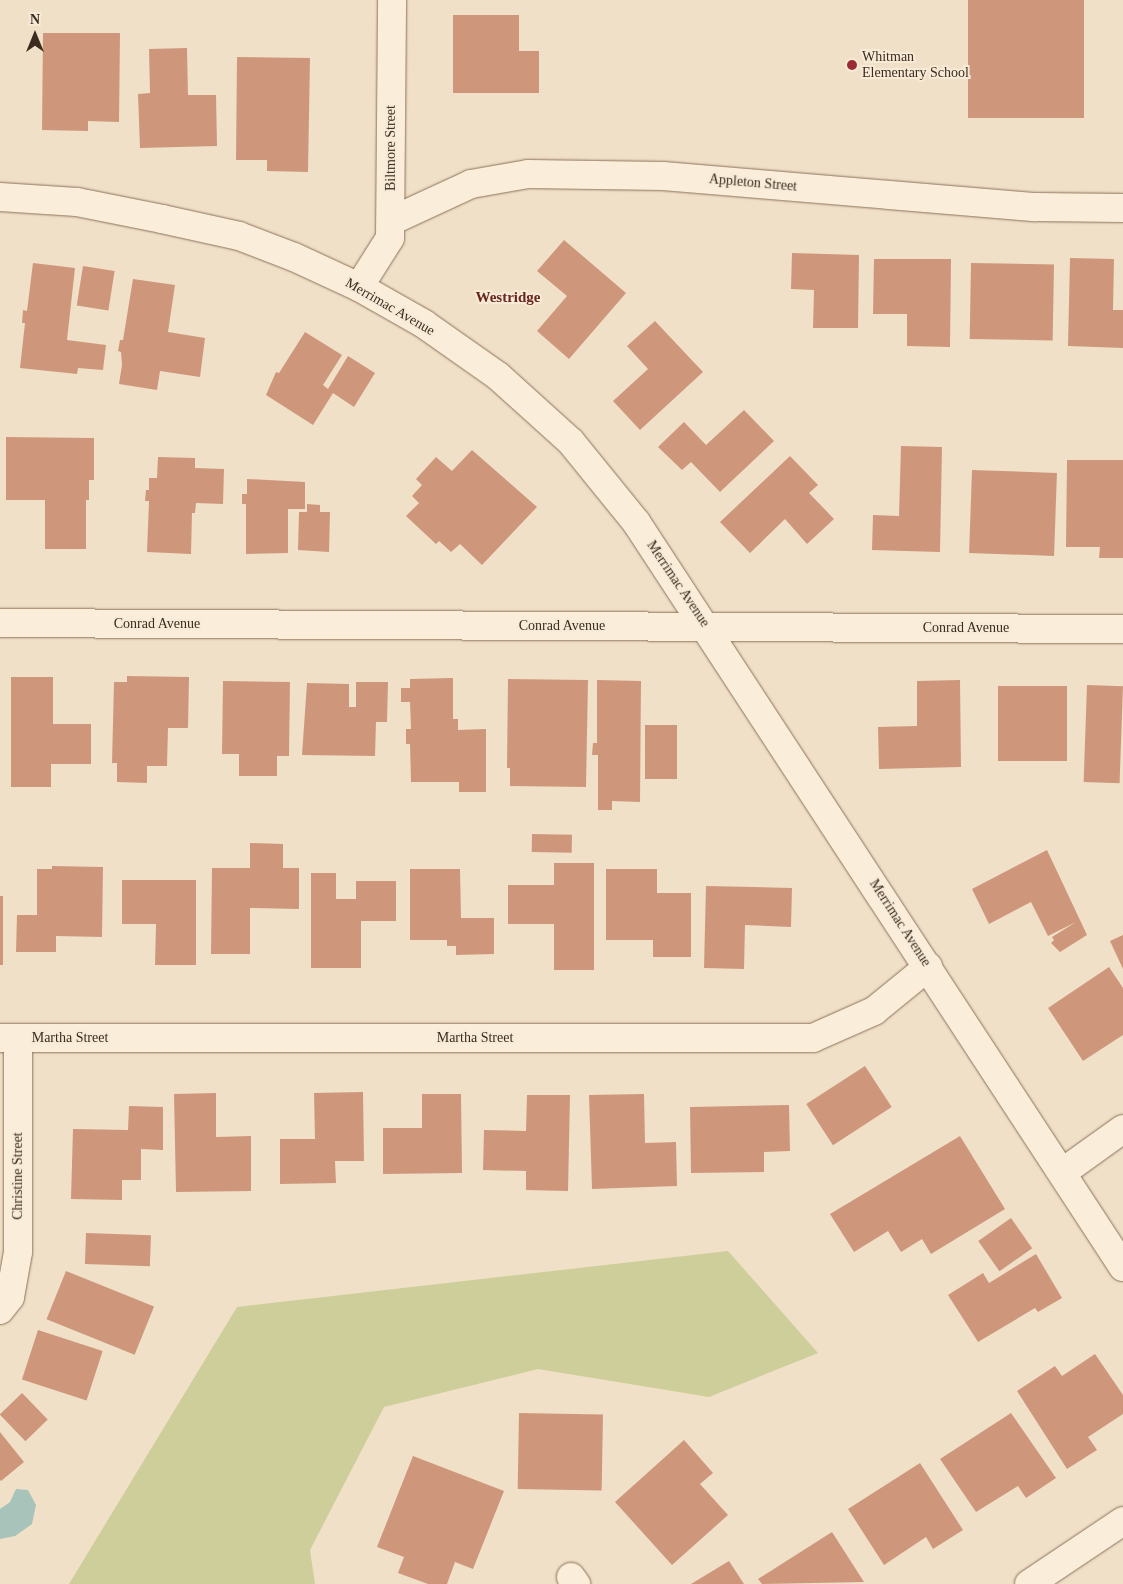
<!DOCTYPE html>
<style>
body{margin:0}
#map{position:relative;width:1123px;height:1584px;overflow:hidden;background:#f0e0c7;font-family:Georgia,serif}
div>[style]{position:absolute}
.green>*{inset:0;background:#cdce9a}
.water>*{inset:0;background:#a8c3b9}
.building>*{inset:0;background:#ce977c;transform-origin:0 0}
.roads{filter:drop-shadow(0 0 1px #8c715b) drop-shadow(0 0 1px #8c715b)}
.minor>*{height:28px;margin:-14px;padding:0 14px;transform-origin:14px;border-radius:14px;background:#faeedb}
.dots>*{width:14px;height:14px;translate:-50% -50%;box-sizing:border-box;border:2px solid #f7ebd7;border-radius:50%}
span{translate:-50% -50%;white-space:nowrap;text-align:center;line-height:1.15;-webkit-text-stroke:4px #f7ebd7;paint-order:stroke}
.poi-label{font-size:14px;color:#3c2b1f}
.left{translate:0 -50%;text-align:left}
.street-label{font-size:14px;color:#3c2b1f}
.neighbourhood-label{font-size:15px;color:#69271e;font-weight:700}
.north{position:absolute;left:10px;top:10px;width:50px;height:50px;-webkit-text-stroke:4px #f7ebd7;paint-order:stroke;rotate:0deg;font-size:14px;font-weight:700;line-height:20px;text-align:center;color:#3c2b1f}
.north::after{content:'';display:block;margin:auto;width:18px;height:22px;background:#3c2b1f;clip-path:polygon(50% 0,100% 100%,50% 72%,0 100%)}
</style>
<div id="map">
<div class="green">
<div style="clip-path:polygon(728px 1251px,818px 1353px,709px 1397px,538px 1369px,384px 1407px,310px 1550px,315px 1584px,69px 1584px,237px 1307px)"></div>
</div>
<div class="water">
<div style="clip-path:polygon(16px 1489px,28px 1490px,36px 1505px,32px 1524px,15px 1536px,0 1539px,0 1509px,10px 1502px)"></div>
</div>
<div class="building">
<div style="left:968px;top:0;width:116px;height:118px"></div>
<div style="clip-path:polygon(453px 15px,519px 15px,519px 51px,539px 51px,539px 93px,453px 93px)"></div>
<div style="clip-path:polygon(43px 33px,120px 33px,119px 122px,88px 121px,88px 131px,42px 130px)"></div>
<div style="clip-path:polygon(187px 48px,188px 95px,216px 95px,217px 146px,140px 148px,138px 94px,150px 93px,149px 49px)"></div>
<div style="clip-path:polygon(237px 57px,310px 58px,308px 172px,267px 171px,267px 160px,236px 160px)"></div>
<div style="clip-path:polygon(564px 240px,626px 293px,569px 359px,537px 331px,567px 296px,537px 271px)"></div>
<div style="clip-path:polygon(792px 253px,859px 255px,858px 328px,813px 328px,814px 290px,791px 289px)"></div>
<div style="clip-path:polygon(1070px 258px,1114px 259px,1113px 310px,1123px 310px,1123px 348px,1068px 346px)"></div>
<div style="clip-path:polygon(874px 259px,951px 259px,950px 347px,907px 346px,907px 314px,873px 314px)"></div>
<div style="clip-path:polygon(33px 263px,75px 268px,67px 340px,106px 345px,103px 370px,78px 368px,77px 374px,20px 368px,25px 323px,22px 323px,23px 310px,27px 311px)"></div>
<div style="left:971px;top:263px;width:83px;height:76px;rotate:1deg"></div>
<div style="left:83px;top:266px;width:32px;height:40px;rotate:9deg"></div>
<div style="clip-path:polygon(133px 279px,175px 285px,168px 332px,205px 338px,200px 377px,160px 371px,157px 390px,119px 384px,122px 365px,121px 352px,118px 351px,120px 340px,123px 340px)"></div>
<div style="clip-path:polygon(655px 321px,703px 372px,640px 430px,613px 401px,648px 369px,627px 346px)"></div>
<div style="clip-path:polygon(305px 332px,342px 355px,323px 385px,328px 389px,348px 356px,375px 373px,354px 407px,333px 393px,313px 425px,266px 395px,276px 372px,279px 373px)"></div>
<div style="clip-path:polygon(744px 410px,774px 441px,720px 492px,691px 462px,682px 470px,658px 447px,684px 422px,706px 445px)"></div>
<div style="clip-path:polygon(6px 437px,94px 438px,94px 480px,89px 480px,89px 500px,86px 500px,86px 549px,45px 549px,45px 500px,6px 500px)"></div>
<div style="clip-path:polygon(901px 446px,942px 447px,940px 552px,872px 550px,873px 515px,899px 516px)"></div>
<div style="clip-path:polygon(472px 450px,537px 507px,482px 565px,460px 544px,451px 552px,439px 541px,436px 544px,406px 516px,419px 503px,412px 496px,422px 485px,416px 479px,436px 457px,452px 471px)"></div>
<div style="clip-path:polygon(790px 456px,818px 485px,809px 493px,834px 519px,807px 544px,785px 519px,750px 553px,720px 522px)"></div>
<div style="clip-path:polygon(158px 457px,195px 458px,195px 468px,224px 469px,223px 504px,196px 503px,195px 513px,192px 513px,191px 554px,147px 552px,149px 501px,145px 501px,146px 490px,149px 490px,149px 478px,157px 478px)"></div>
<div style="clip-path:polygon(1067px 460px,1123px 460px,1123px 558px,1099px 558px,1100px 547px,1066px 547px)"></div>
<div style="left:972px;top:470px;width:85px;height:83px;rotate:2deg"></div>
<div style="clip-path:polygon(247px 479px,305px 482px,305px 509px,288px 509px,288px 553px,246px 554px,246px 504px,242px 504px,242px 494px,247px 494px)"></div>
<div style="clip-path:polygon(307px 504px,320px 505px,320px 512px,330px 512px,329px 552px,298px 550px,299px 512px,307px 512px)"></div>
<div style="clip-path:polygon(127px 676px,189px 677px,188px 728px,168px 728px,167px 766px,147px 766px,147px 783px,117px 782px,117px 763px,112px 763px,114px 682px,127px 682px)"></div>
<div style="clip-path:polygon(11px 677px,53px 677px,53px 724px,91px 724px,91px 764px,51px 764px,51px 787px,11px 787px)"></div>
<div style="clip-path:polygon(453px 678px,453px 719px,458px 719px,458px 730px,486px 729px,486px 792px,459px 792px,459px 782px,411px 782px,410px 744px,406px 744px,406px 729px,411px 729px,410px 702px,401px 702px,401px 688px,410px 688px,410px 679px)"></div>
<div style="clip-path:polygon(508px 679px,588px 680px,586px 787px,510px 786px,510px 768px,507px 768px)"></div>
<div style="clip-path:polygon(597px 680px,641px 681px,640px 802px,612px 801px,612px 810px,598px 810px,598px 755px,592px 755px,593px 743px,597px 743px)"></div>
<div style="clip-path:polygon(960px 680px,961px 767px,879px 769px,878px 727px,917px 726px,917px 681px)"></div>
<div style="clip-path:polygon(223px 681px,290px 682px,289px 756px,277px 756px,277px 776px,239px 776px,239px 754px,222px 754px)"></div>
<div style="clip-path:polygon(356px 682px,388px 682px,387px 722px,376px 722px,375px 756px,302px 755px,307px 683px,349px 684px,349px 707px,356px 707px)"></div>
<div style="left:1087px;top:685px;width:36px;height:97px;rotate:2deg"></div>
<div style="left:998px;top:686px;width:69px;height:75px"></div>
<div style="left:645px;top:725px;width:32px;height:54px"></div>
<div style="left:532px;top:834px;width:40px;height:18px;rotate:1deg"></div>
<div style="clip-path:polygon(250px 843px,283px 844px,283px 868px,299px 868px,299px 909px,250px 908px,250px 954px,211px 954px,212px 868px,250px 868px)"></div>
<div style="clip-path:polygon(1047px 850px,1087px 935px,1060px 952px,1051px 943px,1054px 940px,1052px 937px,1076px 922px,1048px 936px,1031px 902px,989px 924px,972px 889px)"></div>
<div style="clip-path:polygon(554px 863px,594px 863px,594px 970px,554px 970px,554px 924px,508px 924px,508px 885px,554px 885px)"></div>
<div style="clip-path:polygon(52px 866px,103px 867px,102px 937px,56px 936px,56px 952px,16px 952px,17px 915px,37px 915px,37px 869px,52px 869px)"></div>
<div style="clip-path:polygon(410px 869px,460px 869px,461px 918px,494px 918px,494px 954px,456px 955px,456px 946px,447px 946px,447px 940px,410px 940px)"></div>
<div style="clip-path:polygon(606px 869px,657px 869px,657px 893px,691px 893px,691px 957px,653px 957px,653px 940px,606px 940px)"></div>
<div style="clip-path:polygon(311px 873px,336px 873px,336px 899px,356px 899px,356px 881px,396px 881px,396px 921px,361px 921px,361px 968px,311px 968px)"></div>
<div style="clip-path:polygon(122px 880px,196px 880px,196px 965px,155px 965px,156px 924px,122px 924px)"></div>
<div style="clip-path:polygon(706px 886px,792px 888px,791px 927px,745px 925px,744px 969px,704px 968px)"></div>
<div style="left:0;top:896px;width:3px;height:69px"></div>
<div style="clip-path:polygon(1123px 935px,1123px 969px,1110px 941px)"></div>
<div style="clip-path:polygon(1109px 967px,1123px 988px,1123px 1035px,1083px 1061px,1048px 1008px)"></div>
<div style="left:865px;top:1066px;width:49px;height:70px;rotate:57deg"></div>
<div style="clip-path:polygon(363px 1092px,364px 1161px,335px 1161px,336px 1183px,280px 1184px,280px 1139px,315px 1139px,314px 1093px)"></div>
<div style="clip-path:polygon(216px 1093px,216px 1137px,251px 1136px,251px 1191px,176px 1192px,174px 1094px)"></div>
<div style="clip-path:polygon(422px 1094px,461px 1094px,462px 1173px,383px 1174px,383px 1128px,422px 1128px)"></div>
<div style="clip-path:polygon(644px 1094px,645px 1143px,676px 1142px,677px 1186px,592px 1189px,589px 1095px)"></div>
<div style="clip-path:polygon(527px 1095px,570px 1095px,568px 1191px,526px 1190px,526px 1171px,483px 1170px,484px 1130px,526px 1131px)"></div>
<div style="clip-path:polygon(789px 1105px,790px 1151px,764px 1152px,764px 1172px,691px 1173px,690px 1107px)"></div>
<div style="clip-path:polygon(129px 1106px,163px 1107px,163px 1150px,141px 1149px,141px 1180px,122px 1180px,122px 1200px,71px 1199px,73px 1129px,128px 1130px)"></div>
<div style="clip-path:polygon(960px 1136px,1005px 1209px,931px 1254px,922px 1239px,901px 1252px,888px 1231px,854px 1252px,830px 1214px)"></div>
<div style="left:1011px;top:1218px;width:37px;height:40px;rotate:55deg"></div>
<div style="left:86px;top:1233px;width:65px;height:31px;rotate:2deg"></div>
<div style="clip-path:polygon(1036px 1254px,1062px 1298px,1038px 1312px,1035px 1308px,978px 1342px,948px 1295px,983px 1273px,989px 1283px)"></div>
<div style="left:66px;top:1271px;width:95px;height:52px;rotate:22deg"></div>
<div style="left:38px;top:1330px;width:68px;height:52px;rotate:18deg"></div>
<div style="clip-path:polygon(1095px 1354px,1123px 1395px,1123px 1414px,1088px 1437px,1097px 1450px,1067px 1469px,1017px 1391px,1055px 1366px,1062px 1376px)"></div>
<div style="left:22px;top:1393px;width:37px;height:31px;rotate:46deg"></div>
<div style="left:519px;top:1413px;width:84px;height:76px;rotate:1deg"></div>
<div style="clip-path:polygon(1011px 1413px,1056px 1478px,1026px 1498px,1018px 1486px,976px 1512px,940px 1459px)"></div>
<div style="clip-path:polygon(0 1432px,24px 1462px,1px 1481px,0 1480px)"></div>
<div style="clip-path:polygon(684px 1440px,713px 1473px,700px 1484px,728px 1515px,672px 1565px,615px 1502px)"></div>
<div style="clip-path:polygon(413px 1456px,504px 1491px,473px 1569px,455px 1562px,447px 1584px,428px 1584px,398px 1573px,404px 1557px,377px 1547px)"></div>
<div style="clip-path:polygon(920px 1463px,963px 1530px,933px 1549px,926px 1537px,884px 1565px,848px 1509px)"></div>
<div style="clip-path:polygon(832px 1532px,864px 1582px,762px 1584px,758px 1579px)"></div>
<div style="clip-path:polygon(729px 1561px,744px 1584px,691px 1584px)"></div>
</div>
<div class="roads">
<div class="minor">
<div style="left:0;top:197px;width:77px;rotate:3.7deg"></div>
<div style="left:77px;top:202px;width:87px;rotate:11.3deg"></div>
<div style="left:162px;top:219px;width:79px;rotate:12.4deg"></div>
<div style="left:239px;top:236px;width:59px;rotate:20.9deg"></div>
<div style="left:294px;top:257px;width:72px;rotate:24.8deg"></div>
<div style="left:359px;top:287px;width:75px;rotate:29.6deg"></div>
<div style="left:424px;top:324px;width:90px;rotate:35.1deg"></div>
<div style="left:498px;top:376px;width:98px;rotate:42.1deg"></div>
<div style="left:571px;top:442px;width:103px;rotate:50.9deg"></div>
<div style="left:636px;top:522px;width:890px;rotate:56.83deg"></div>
<div style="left:391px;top:221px;width:88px;rotate:-24.8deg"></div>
<div style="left:471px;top:184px;width:58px;rotate:-10deg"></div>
<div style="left:528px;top:174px;width:135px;rotate:0.8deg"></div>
<div style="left:663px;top:176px;width:374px;rotate:4.8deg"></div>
<div style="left:1036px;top:207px;width:87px;rotate:0.7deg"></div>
<div style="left:359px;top:287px;width:58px;rotate:-57.7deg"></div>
<div style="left:390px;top:238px;width:238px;rotate:-89.5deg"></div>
<div style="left:0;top:623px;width:1123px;rotate:0.31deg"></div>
<div style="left:0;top:1038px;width:813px"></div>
<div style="left:813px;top:1038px;width:67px;rotate:-23.9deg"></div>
<div style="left:874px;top:1011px;width:70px;rotate:-39.2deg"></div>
<div style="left:1063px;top:1172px;width:74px;rotate:-35.6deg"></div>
<div style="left:0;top:1310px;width:16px;rotate:-52deg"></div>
<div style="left:10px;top:1297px;width:46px;rotate:-79.9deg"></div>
<div style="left:18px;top:1252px;width:214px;rotate:-90deg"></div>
<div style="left:571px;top:1577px;width:9px;rotate:54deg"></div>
<div style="left:1029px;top:1584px;width:113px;rotate:-33.8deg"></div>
</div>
</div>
<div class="dots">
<div style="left:852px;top:65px;background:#9c2a34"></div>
</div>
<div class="poi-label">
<span class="left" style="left:862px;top:65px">Whitman<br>Elementary School</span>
</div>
<div class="street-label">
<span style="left:391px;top:148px;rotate:-90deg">Biltmore Street</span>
<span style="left:753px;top:183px;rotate:5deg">Appleton Street</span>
<span style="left:390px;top:307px;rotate:30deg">Merrimac Avenue</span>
<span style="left:678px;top:584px;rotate:56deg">Merrimac Avenue</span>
<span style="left:157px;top:624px">Conrad Avenue</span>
<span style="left:562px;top:626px">Conrad Avenue</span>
<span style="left:966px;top:628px">Conrad Avenue</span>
<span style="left:900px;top:923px;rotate:57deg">Merrimac Avenue</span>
<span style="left:70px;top:1038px">Martha Street</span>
<span style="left:475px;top:1038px">Martha Street</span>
<span style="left:18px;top:1176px;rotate:-90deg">Christine Street</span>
</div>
<div class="neighbourhood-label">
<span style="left:508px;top:298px">Westridge</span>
</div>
<div class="north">N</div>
</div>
